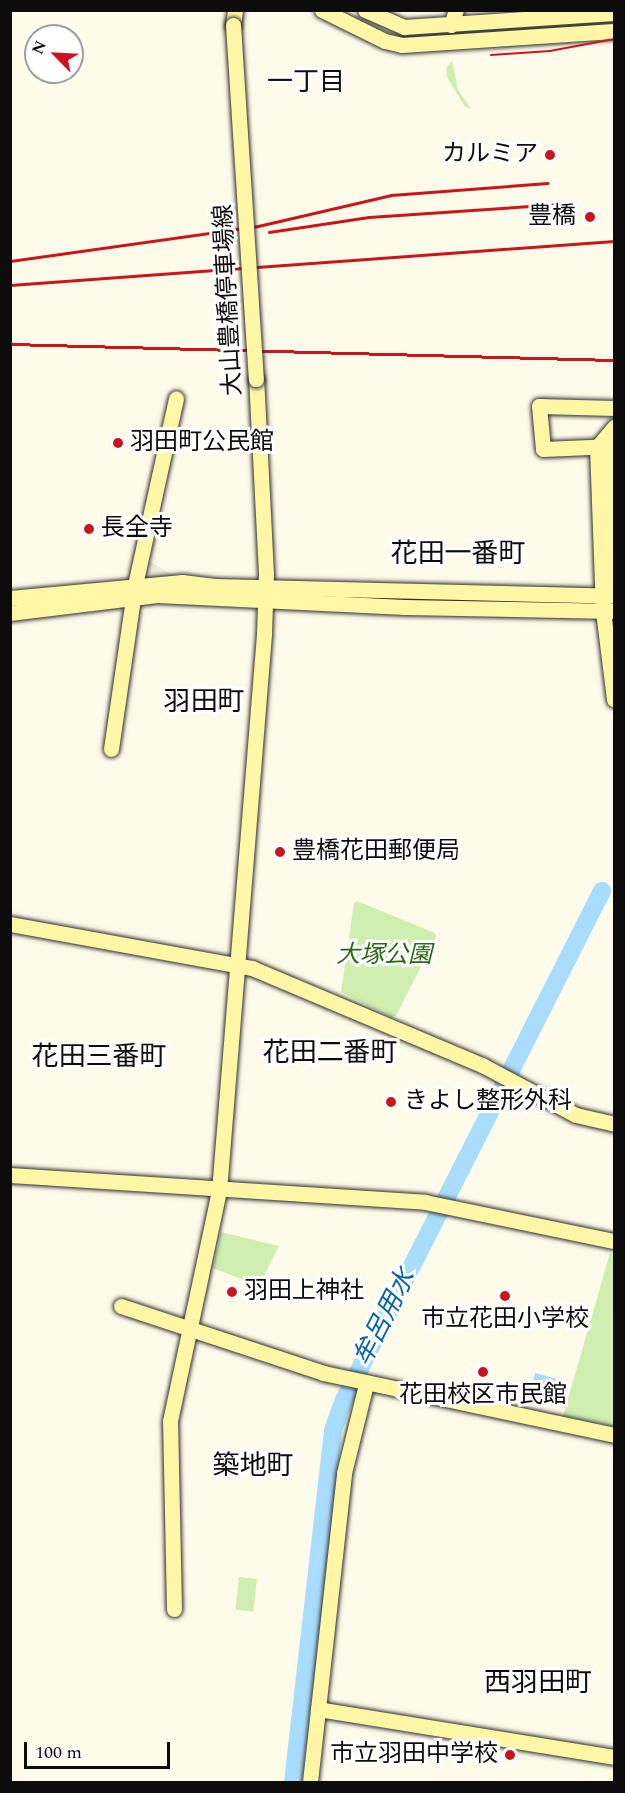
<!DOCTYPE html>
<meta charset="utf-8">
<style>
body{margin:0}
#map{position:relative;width:625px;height:1793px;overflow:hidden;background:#fffbeb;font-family:Spectral,"Noto Sans JP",serif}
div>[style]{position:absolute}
.green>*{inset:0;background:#d0eeb0;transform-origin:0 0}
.plaza>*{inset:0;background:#f0ead9}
.water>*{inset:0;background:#a9ddfd;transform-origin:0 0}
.river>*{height:18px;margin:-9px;padding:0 9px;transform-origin:9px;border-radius:9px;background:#a9ddfd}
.roads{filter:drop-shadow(0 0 2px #2e2e2e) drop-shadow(0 0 2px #2e2e2e)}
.secondary>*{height:15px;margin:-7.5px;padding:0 7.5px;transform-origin:7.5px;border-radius:7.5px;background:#fff6a6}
.tram>*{height:1.5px;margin:-0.75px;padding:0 0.75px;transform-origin:0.75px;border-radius:0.75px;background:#ca151d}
.rail>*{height:3px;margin:-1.5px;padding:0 1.5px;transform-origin:1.5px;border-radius:1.5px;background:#ca151d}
.bridges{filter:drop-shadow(0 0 2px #2e2e2e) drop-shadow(0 0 2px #2e2e2e)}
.secondary-bridge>*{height:15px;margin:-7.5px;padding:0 7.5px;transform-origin:7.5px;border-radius:7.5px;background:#fff6a6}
.dots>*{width:16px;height:16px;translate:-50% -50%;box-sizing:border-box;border:3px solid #fff;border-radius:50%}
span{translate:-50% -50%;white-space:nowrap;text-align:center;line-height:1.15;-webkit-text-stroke:6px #fff;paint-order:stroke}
.poi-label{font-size:24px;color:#0c0c0c}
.right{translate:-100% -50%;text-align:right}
.left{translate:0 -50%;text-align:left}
.street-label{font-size:24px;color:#0c0c0c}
.park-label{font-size:24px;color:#276a16;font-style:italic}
.neighbourhood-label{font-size:26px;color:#0c0c0c}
.water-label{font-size:26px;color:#0862ab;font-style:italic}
.quarter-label{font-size:27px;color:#0c0c0c}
.frame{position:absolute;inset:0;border:12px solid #0c0c0c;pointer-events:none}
.north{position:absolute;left:24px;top:24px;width:60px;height:60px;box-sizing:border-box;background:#fff;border:2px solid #9e9e9e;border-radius:50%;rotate:294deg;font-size:16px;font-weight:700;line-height:24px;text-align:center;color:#0c0c0c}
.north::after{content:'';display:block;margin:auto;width:21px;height:27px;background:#ca151d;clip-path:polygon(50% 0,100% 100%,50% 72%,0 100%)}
.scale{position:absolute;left:24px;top:1742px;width:146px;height:27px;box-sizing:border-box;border:3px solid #0c0c0c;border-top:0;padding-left:8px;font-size:18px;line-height:21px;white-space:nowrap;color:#0c0c0c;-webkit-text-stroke:4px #fff;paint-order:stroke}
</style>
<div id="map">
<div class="green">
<div style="clip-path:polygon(452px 61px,458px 90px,471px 108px,465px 107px,447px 77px,446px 68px)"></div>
<div style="clip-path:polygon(357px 901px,435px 933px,436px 937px,396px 1016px,391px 1017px,341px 992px,354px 903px)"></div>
<div style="clip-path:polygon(221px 1232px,279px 1246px,259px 1286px,213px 1268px)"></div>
<div style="clip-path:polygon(610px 1253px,614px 1255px,614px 1426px,563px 1416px)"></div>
<div style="left:239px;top:1577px;width:18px;height:33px;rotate:6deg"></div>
</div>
<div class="plaza">
<div style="clip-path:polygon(150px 562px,176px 576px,149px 578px)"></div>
</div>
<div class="water">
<div style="left:535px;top:1373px;width:35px;height:23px;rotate:15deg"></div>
</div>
<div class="river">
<div style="left:293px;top:1782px;width:354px;rotate:-83.5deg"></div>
<div style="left:333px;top:1430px;width:32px;rotate:-70deg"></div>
<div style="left:344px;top:1400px;width:571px;rotate:-63.12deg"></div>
</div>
<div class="roads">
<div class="secondary">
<div style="left:322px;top:10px;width:70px;rotate:26.2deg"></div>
<div style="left:385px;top:41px;width:17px;rotate:13deg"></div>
<div style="left:402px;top:45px;width:212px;rotate:-3.8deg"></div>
<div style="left:365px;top:10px;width:43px;rotate:23.6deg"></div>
<div style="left:404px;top:27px;width:210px;rotate:-3.8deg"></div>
<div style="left:233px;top:25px;width:15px;rotate:-82deg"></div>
<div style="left:451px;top:25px;width:16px;rotate:-72deg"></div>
<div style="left:614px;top:408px;width:75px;rotate:-178.5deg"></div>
<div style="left:539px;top:406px;width:43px;rotate:84.7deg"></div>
<div style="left:543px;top:449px;width:71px;rotate:-2.4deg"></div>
<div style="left:614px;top:427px;width:26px;rotate:130deg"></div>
<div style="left:597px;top:447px;width:164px;rotate:87.9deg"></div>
<div style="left:603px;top:611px;width:89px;rotate:82.9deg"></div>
<div style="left:607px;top:447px;width:147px;rotate:87.3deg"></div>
<div style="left:10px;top:598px;width:173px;rotate:-5.3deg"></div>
<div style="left:182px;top:582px;width:33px;rotate:7deg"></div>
<div style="left:215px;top:586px;width:399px;rotate:1.4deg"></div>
<div style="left:10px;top:613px;width:148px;rotate:-7deg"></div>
<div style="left:157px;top:595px;width:248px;rotate:2.8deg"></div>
<div style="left:405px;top:607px;width:209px;rotate:1.1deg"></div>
<div style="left:111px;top:749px;width:166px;rotate:-81.7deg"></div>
<div style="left:135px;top:585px;width:191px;rotate:-77.6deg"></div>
<div style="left:10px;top:924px;width:246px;rotate:10.3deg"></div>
<div style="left:252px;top:968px;width:250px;rotate:22.9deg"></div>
<div style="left:482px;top:1065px;width:106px;rotate:28deg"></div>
<div style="left:576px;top:1115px;width:39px;rotate:13deg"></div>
<div style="left:10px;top:1175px;width:416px;rotate:3.7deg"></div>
<div style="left:425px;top:1202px;width:193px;rotate:11.7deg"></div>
<div style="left:121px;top:1306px;width:213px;rotate:18.3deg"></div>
<div style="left:323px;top:1373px;width:298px;rotate:12deg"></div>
<div style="left:174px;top:1609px;width:188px;rotate:-91.2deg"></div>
<div style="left:170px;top:1421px;width:235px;rotate:-78deg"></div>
<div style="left:219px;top:1191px;width:559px;rotate:-85.38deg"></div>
<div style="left:264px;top:634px;width:60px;rotate:-88.1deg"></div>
<div style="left:266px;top:574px;width:195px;rotate:-92.9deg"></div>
<div style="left:318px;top:1709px;width:300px;rotate:9.2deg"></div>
<div style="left:310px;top:1782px;width:311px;rotate:-83.7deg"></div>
<div style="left:344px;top:1473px;width:92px;rotate:-76.1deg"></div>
</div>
</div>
<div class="tram">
<div style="left:491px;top:55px;width:59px;rotate:-3.9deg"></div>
<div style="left:550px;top:51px;width:65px;rotate:-10.6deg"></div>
</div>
<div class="rail">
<div style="left:269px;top:232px;width:101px;rotate:-8.5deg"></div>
<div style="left:369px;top:217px;width:189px;rotate:-3.9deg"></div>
<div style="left:10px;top:261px;width:250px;rotate:-8deg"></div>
<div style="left:258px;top:226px;width:137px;rotate:-13.1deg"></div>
<div style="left:391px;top:195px;width:157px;rotate:-4.4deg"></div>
<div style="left:10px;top:285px;width:606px;rotate:-4.17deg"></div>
<div style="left:10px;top:344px;width:604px;rotate:1.52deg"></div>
</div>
<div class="bridges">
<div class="secondary-bridge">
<div style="left:233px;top:25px;width:355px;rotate:86.3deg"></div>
</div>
</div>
<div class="dots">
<div style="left:550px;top:155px;background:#ca151d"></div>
<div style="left:590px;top:217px;background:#ca151d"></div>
<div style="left:118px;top:443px;background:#ca151d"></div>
<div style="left:89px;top:529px;background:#ca151d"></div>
<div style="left:280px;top:852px;background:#ca151d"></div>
<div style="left:391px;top:1102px;background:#ca151d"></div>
<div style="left:232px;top:1292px;background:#ca151d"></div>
<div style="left:505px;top:1296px;background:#ca151d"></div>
<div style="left:483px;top:1372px;background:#ca151d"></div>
<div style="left:510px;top:1755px;background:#ca151d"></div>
</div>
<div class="poi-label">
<span class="right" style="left:538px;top:155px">カルミア</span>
<span class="right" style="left:576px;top:217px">豊橋</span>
<span class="left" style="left:130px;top:443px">羽田町公民館</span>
<span class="left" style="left:101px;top:529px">長全寺</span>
<span class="left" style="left:292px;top:852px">豊橋花田郵便局</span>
<span class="left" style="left:404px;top:1102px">きよし整形外科</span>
<span class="left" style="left:244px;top:1292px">羽田上神社</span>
<span style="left:505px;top:1320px">市立花田小学校</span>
<span style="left:483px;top:1396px">花田校区市民館</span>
<span class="right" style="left:498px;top:1755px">市立羽田中学校</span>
</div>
<div class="street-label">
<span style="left:229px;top:300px;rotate:-93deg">大山豊橋停車場線</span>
</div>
<div class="park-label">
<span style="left:384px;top:956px">大塚公園</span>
</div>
<div class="neighbourhood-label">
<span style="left:306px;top:83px">一丁目</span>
</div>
<div class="water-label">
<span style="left:385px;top:1318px;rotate:-63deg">牟呂用水</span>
</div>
<div class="quarter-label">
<span style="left:458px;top:555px">花田一番町</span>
<span style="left:204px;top:703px">羽田町</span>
<span style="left:330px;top:1054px">花田二番町</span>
<span style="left:99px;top:1058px">花田三番町</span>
<span style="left:253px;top:1467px">築地町</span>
<span style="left:538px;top:1684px">西羽田町</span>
</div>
<div class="frame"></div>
<div class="north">N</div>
<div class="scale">100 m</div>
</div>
